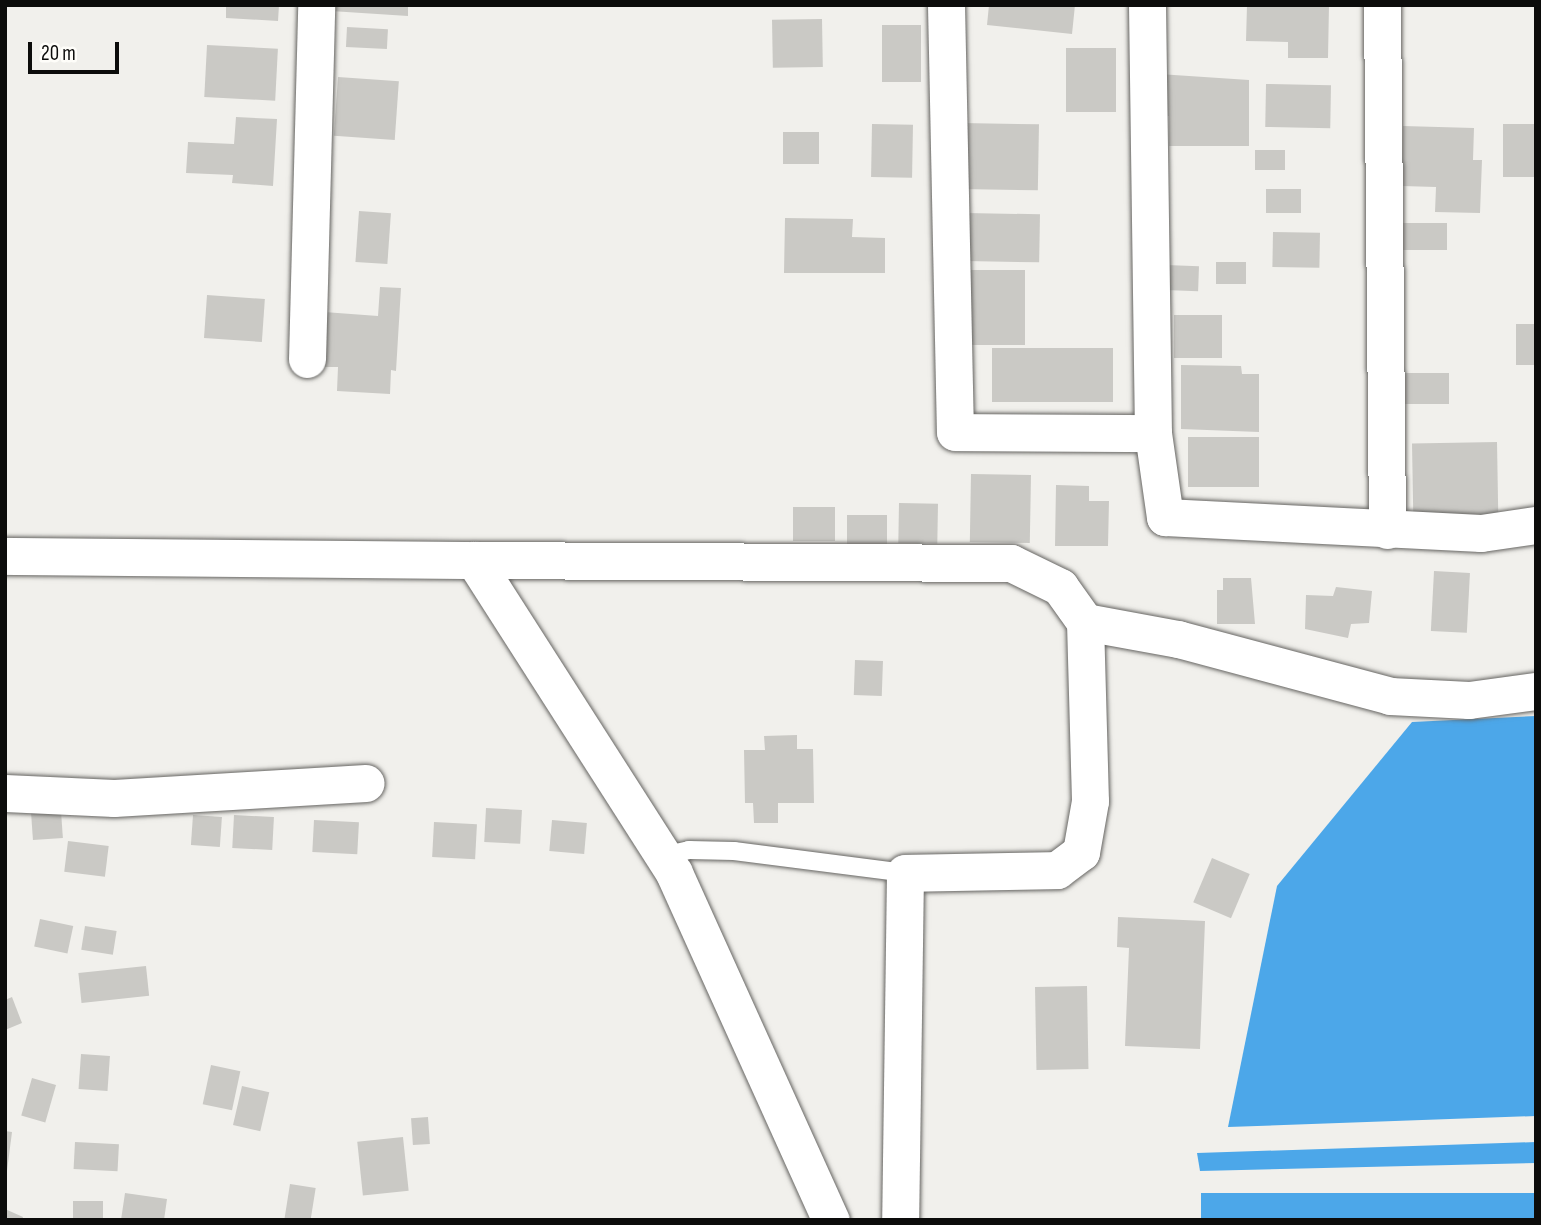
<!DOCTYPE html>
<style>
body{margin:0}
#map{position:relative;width:1541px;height:1225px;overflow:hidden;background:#f1f0ec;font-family:"Sofia Sans Condensed",sans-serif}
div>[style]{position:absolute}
.water>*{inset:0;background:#4ca7e9;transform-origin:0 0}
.building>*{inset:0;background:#cac9c5;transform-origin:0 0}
.roads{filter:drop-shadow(0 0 2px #666562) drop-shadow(0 0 2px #666562)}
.service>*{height:18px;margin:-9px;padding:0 9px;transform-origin:9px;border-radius:9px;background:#fff}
.minor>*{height:37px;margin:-18.5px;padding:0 18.5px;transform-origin:18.5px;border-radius:18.5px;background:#fff}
span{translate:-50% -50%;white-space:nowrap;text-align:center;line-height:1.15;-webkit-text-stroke:5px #fefdf9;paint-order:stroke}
.frame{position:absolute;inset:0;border:7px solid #0c0c0b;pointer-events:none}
.scale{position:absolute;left:28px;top:42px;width:91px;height:32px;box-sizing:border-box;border:4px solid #0c0c0b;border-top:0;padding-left:9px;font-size:21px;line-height:24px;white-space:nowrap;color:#0c0c0b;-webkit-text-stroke:5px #fefdf9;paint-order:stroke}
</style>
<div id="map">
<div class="water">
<div style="clip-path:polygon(1536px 716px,1536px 1116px,1228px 1127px,1277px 886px,1412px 722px)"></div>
<div style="clip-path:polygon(1536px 1142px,1536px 1163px,1200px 1171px,1197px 1153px)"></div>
<div style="left:1201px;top:1193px;width:335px;height:27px"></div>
</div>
<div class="building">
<div style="clip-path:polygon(226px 5px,279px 5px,278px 21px,226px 18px)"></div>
<div style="clip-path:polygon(331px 5px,408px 5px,408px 16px,331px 11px)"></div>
<div style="clip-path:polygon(989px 5px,1075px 5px,1072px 34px,987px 25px)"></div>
<div style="clip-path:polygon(1247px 5px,1329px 5px,1328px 58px,1288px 58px,1288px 42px,1246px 41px)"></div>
<div style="left:822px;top:19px;width:48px;height:50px;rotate:89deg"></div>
<div style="left:882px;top:25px;width:39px;height:57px"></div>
<div style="left:347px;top:27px;width:41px;height:20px;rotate:3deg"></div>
<div style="left:207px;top:45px;width:71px;height:52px;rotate:3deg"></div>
<div style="left:1066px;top:48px;width:50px;height:64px"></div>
<div style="clip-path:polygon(1159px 74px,1249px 80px,1249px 146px,1169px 146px,1169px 116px,1159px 116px)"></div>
<div style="left:338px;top:77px;width:61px;height:59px;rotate:4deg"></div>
<div style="left:1266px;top:84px;width:65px;height:43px;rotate:1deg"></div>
<div style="clip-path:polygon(236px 117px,277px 119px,273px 186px,232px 183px,233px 175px,186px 173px,188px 142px,234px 144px)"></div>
<div style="left:961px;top:123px;width:78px;height:66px;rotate:1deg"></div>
<div style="left:872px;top:124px;width:41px;height:53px;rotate:1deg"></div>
<div style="left:1536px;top:124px;width:53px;height:33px;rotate:90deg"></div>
<div style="clip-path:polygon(1403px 126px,1474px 128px,1473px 160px,1482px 160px,1480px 213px,1435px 212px,1436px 187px,1402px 186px)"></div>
<div style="left:783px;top:132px;width:36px;height:32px"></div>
<div style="left:1255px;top:150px;width:30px;height:20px"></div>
<div style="left:1266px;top:189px;width:35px;height:24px"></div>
<div style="left:359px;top:211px;width:32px;height:51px;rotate:4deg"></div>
<div style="left:966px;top:213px;width:74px;height:48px;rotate:1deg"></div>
<div style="clip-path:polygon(785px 218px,853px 219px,852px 237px,885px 238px,885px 273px,784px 273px)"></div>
<div style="left:1400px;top:223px;width:47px;height:27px"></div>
<div style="left:1273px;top:232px;width:47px;height:35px;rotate:1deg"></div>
<div style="left:1216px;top:262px;width:30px;height:22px"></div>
<div style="left:1166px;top:265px;width:33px;height:25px;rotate:2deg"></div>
<div style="left:959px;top:270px;width:66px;height:75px"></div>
<div style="clip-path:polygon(380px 287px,401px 288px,396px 371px,391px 370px,390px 394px,337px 391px,338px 367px,321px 367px,324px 312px,378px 316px)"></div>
<div style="left:207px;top:295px;width:58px;height:43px;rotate:4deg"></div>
<div style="left:1174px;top:315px;width:48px;height:43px"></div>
<div style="left:1536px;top:324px;width:41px;height:20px;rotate:90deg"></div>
<div style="left:992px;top:348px;width:121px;height:54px"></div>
<div style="clip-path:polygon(1181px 365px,1241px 366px,1242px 374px,1259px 374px,1259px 432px,1181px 429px)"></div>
<div style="left:1398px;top:373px;width:51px;height:31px"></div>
<div style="left:1188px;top:437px;width:71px;height:50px"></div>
<div style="left:1497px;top:442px;width:74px;height:85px;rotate:89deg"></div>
<div style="left:971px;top:474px;width:60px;height:68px;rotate:1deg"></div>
<div style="clip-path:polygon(1056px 485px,1089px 486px,1089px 501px,1109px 501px,1108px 546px,1055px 546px)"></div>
<div style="left:899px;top:503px;width:39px;height:40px;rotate:1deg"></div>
<div style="left:793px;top:507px;width:42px;height:34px"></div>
<div style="left:847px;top:515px;width:40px;height:30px"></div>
<div style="left:1434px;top:571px;width:36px;height:60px;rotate:3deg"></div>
<div style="clip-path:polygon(1223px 578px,1251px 578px,1255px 624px,1217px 624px,1217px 590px,1223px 590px)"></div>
<div style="clip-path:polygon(1336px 587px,1372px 591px,1369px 623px,1351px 624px,1348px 638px,1305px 629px,1306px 595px,1333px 596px)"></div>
<div style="left:855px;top:660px;width:28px;height:35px;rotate:2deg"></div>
<div style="clip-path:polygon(797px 735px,797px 749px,813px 749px,814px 803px,778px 803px,778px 823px,754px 823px,753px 803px,745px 803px,744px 750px,765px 750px,764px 736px)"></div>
<div style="left:486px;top:808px;width:36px;height:34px;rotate:3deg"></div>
<div style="left:61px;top:811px;width:27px;height:30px;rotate:86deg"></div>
<div style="left:193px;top:815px;width:29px;height:30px;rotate:4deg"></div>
<div style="left:234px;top:815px;width:40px;height:33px;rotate:3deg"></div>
<div style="left:314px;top:820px;width:45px;height:32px;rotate:3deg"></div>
<div style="left:552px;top:820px;width:35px;height:31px;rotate:5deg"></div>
<div style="left:434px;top:822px;width:43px;height:35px;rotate:3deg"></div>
<div style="left:68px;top:841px;width:41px;height:31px;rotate:7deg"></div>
<div style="left:1212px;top:858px;width:41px;height:48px;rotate:23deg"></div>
<div style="clip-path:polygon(1118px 917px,1205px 921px,1200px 1049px,1125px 1046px,1129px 948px,1117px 947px)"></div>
<div style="left:40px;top:919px;width:34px;height:28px;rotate:12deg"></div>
<div style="left:85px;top:926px;width:32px;height:24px;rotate:9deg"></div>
<div style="left:146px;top:966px;width:30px;height:68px;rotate:84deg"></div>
<div style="left:1087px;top:986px;width:83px;height:52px;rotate:89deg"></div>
<div style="clip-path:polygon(12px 997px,22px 1023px,5px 1030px,5px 1000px)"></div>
<div style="left:81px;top:1054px;width:29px;height:35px;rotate:4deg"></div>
<div style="left:211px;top:1065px;width:30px;height:40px;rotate:12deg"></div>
<div style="left:32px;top:1078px;width:25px;height:39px;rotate:16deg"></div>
<div style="left:242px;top:1086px;width:28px;height:40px;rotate:13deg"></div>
<div style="left:428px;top:1117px;width:27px;height:17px;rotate:86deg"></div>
<div style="clip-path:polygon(5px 1131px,12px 1132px,7px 1171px,5px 1171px)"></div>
<div style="left:403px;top:1137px;width:54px;height:46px;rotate:84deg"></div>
<div style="left:75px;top:1142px;width:44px;height:27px;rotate:3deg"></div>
<div style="left:290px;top:1184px;width:26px;height:36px;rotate:9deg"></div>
<div style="clip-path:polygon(125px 1193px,167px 1199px,164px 1220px,121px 1220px)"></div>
<div style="left:103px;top:1201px;width:19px;height:30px;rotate:90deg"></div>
<div style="clip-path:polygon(5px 1209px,23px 1217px,22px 1220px,5px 1220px)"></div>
</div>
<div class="roads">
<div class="service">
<div style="left:663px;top:856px;width:27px;rotate:-13deg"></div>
<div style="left:689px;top:850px;width:45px;rotate:1.3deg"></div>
<div style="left:734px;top:851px;width:172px;rotate:7.3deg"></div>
</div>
<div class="minor">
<div style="left:946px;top:5px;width:427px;rotate:88.8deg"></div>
<div style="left:955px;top:432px;width:198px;rotate:0.3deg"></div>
<div style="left:1147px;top:5px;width:428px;rotate:89.2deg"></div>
<div style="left:1153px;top:433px;width:85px;rotate:81.9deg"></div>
<div style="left:1165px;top:517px;width:316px;rotate:2.9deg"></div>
<div style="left:1481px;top:533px;width:56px;rotate:-8.3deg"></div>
<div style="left:1382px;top:5px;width:525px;rotate:89.45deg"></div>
<div style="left:307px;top:359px;width:354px;rotate:-88.5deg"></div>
<div style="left:5px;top:556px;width:469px;rotate:0.5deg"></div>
<div style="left:474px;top:560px;width:371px;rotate:57.4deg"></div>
<div style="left:674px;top:873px;width:381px;rotate:65.7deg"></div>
<div style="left:474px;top:560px;width:537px;rotate:0.32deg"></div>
<div style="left:1011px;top:563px;width:55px;rotate:26.1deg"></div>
<div style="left:1060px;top:587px;width:43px;rotate:54.5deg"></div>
<div style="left:1085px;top:622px;width:179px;rotate:88.4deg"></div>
<div style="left:1090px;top:801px;width:52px;rotate:100deg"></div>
<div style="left:1081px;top:852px;width:30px;rotate:143deg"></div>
<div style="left:1057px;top:870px;width:152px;rotate:178.9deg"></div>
<div style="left:905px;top:873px;width:347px;rotate:90.8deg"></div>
<div style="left:1085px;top:622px;width:95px;rotate:10.4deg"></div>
<div style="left:1178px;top:639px;width:220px;rotate:15deg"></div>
<div style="left:1390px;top:696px;width:79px;rotate:2.9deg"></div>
<div style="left:1469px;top:700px;width:68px;rotate:-7.7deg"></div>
<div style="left:5px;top:793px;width:109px;rotate:2.6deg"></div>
<div style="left:114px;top:798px;width:252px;rotate:-3.4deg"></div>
</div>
</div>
<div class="frame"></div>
<div class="scale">20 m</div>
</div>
